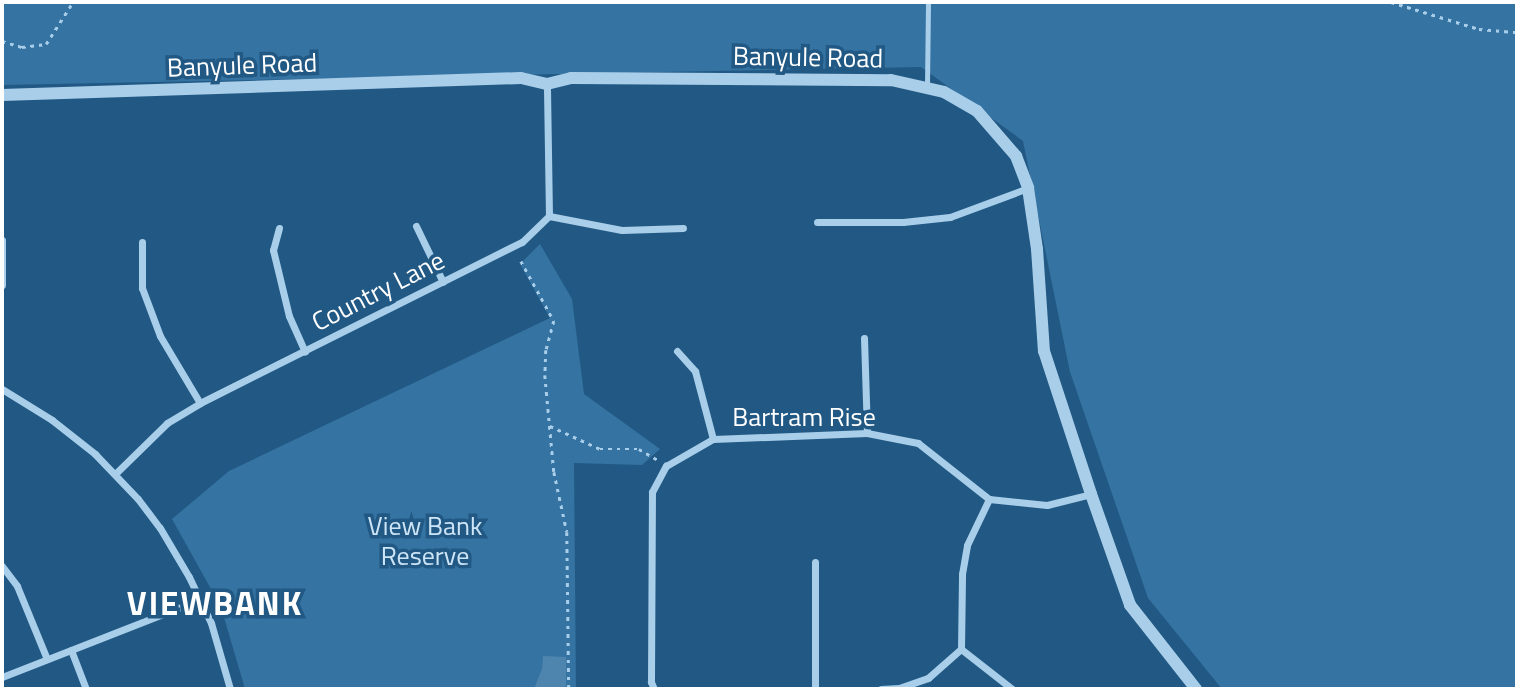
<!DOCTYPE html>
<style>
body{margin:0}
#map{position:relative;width:1519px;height:691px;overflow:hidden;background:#215984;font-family:"Titillium Web",sans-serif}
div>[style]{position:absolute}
.green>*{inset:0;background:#3573a2}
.building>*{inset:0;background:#4e85af}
.path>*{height:2.5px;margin-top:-1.25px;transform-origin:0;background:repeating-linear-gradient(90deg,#a9cee9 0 3.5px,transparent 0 8.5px)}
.service>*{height:5px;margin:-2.5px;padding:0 2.5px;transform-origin:2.5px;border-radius:2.5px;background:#a9cee9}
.minor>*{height:7px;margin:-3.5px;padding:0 3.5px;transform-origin:3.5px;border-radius:3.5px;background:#a9cee9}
.tertiary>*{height:12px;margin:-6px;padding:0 6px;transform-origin:6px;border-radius:6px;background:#a9cee9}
span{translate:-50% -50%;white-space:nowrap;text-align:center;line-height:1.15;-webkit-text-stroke:7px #215984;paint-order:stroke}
.street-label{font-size:26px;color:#fff}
.park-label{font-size:26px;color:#cee5f7}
.district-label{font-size:33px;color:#fff;font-weight:700;letter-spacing:2px}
.frame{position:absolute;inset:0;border:4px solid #fff;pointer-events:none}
</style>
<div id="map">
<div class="green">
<div style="clip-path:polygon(2px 2px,1517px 2px,1517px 689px,1222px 689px,1148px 598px,1070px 372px,1023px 141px,921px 67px,2px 85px)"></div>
<div style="clip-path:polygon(540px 244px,572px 299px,584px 394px,660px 449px,642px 465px,574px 463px,576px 689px,245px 689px,221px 607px,172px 519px,229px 471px,550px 318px,520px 264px)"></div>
</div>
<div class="building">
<div style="clip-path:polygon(543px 656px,566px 657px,566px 689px,534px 689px,542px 669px)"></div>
</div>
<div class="path">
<div style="left:1391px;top:2px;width:92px;rotate:17.1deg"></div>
<div style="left:1479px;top:29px;width:38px;rotate:5deg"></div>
<div style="left:2px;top:41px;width:21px;rotate:17deg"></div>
<div style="left:22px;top:47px;width:24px;rotate:-7deg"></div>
<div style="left:46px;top:44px;width:50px;rotate:-57.3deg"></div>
<div style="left:521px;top:261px;width:68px;rotate:61.2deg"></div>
<div style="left:554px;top:321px;width:30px;rotate:105deg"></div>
<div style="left:546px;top:350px;width:25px;rotate:92deg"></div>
<div style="left:545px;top:375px;width:97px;rotate:84.7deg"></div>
<div style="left:554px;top:472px;width:61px;rotate:77.8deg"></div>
<div style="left:567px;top:532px;width:157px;rotate:89.3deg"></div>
<div style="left:550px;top:426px;width:55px;rotate:24.7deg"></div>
<div style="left:600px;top:449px;width:39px"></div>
<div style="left:639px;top:449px;width:22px;rotate:30deg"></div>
</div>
<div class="service">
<div style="left:927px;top:86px;width:84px;rotate:-89.3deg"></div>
</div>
<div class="minor">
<div style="left:549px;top:216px;width:74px;rotate:10.9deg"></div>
<div style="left:622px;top:230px;width:61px;rotate:-1.9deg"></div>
<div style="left:817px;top:222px;width:86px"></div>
<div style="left:903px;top:222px;width:47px;rotate:-6.1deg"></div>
<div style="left:950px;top:217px;width:83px;rotate:-20.4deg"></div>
<div style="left:416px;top:226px;width:62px;rotate:64.3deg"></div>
<div style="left:279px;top:228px;width:23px;rotate:105deg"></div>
<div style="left:273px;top:250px;width:68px;rotate:76.4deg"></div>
<div style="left:289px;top:316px;width:39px;rotate:66deg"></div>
<div style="left:142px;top:242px;width:46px;rotate:90deg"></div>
<div style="left:142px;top:288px;width:51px;rotate:69.4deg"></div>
<div style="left:160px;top:336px;width:78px;rotate:59.2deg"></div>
<div style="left:2px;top:285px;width:45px;rotate:-90deg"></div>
<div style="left:864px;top:338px;width:95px;rotate:88.2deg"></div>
<div style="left:677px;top:351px;width:27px;rotate:48deg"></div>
<div style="left:695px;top:371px;width:70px;rotate:75.2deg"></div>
<div style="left:2px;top:389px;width:59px;rotate:31.8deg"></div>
<div style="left:52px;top:420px;width:55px;rotate:38.3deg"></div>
<div style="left:95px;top:454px;width:62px;rotate:46.3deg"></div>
<div style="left:138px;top:499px;width:36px;rotate:53deg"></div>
<div style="left:160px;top:528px;width:57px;rotate:59.4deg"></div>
<div style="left:189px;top:577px;width:51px;rotate:64.4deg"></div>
<div style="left:211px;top:623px;width:69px;rotate:73.9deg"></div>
<div style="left:115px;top:474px;width:73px;rotate:-44.4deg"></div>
<div style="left:167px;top:423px;width:39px;rotate:-31deg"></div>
<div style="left:200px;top:403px;width:360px;rotate:-26.6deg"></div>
<div style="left:522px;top:242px;width:37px;rotate:-44deg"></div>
<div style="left:549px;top:216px;width:132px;rotate:-90.9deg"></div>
<div style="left:815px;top:562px;width:127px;rotate:90deg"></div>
<div style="left:2px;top:566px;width:25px;rotate:53deg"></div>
<div style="left:17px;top:586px;width:79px;rotate:67.7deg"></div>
<div style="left:961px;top:649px;width:65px;rotate:38.1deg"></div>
<div style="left:71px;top:650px;width:42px;rotate:69deg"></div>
<div style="left:2px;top:677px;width:214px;rotate:-21.4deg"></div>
<div style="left:654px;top:689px;width:8px;rotate:-113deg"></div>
<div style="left:651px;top:682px;width:190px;rotate:-89.7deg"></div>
<div style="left:652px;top:492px;width:30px;rotate:-62deg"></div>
<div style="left:666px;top:466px;width:54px;rotate:-29.9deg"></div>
<div style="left:713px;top:439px;width:154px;rotate:-2.2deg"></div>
<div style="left:867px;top:433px;width:52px;rotate:11.1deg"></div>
<div style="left:918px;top:443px;width:90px;rotate:38.3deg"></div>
<div style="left:989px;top:499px;width:58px;rotate:5.9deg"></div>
<div style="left:1047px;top:505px;width:45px;rotate:-14deg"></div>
<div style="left:881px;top:689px;width:18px;rotate:-3deg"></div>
<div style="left:899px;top:688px;width:31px;rotate:-19deg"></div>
<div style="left:928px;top:678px;width:44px;rotate:-41.3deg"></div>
<div style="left:961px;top:649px;width:75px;rotate:-89.2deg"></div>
<div style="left:962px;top:574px;width:29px;rotate:-80deg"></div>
<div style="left:967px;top:545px;width:51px;rotate:-64.4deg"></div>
</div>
<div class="tertiary">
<div style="left:2px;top:95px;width:519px;rotate:-1.88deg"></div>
<div style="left:521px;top:78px;width:27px;rotate:13deg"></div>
<div style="left:547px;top:84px;width:25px;rotate:-14deg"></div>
<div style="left:571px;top:78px;width:320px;rotate:0.4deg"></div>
<div style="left:891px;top:80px;width:54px;rotate:12.8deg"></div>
<div style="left:944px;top:92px;width:38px;rotate:30deg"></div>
<div style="left:977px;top:111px;width:60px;rotate:49.1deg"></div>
<div style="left:1016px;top:156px;width:34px;rotate:69deg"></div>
<div style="left:1028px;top:188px;width:62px;rotate:81.6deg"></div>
<div style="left:1037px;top:249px;width:102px;rotate:86.1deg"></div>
<div style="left:1044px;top:351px;width:151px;rotate:71.8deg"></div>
<div style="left:1091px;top:494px;width:118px;rotate:70.6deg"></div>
<div style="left:1130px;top:605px;width:107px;rotate:51.8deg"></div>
</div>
<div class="street-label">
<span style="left:808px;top:57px;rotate:1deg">Banyule Road</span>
<span style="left:242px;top:65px;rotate:-2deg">Banyule Road</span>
<span style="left:378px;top:291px;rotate:-27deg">Country Lane</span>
<span style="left:804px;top:417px">Bartram Rise</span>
</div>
<div class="park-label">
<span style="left:425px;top:541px">View Bank<br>Reserve</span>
</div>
<div class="district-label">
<span style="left:215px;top:604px">VIEWBANK</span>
</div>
<div class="frame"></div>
</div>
